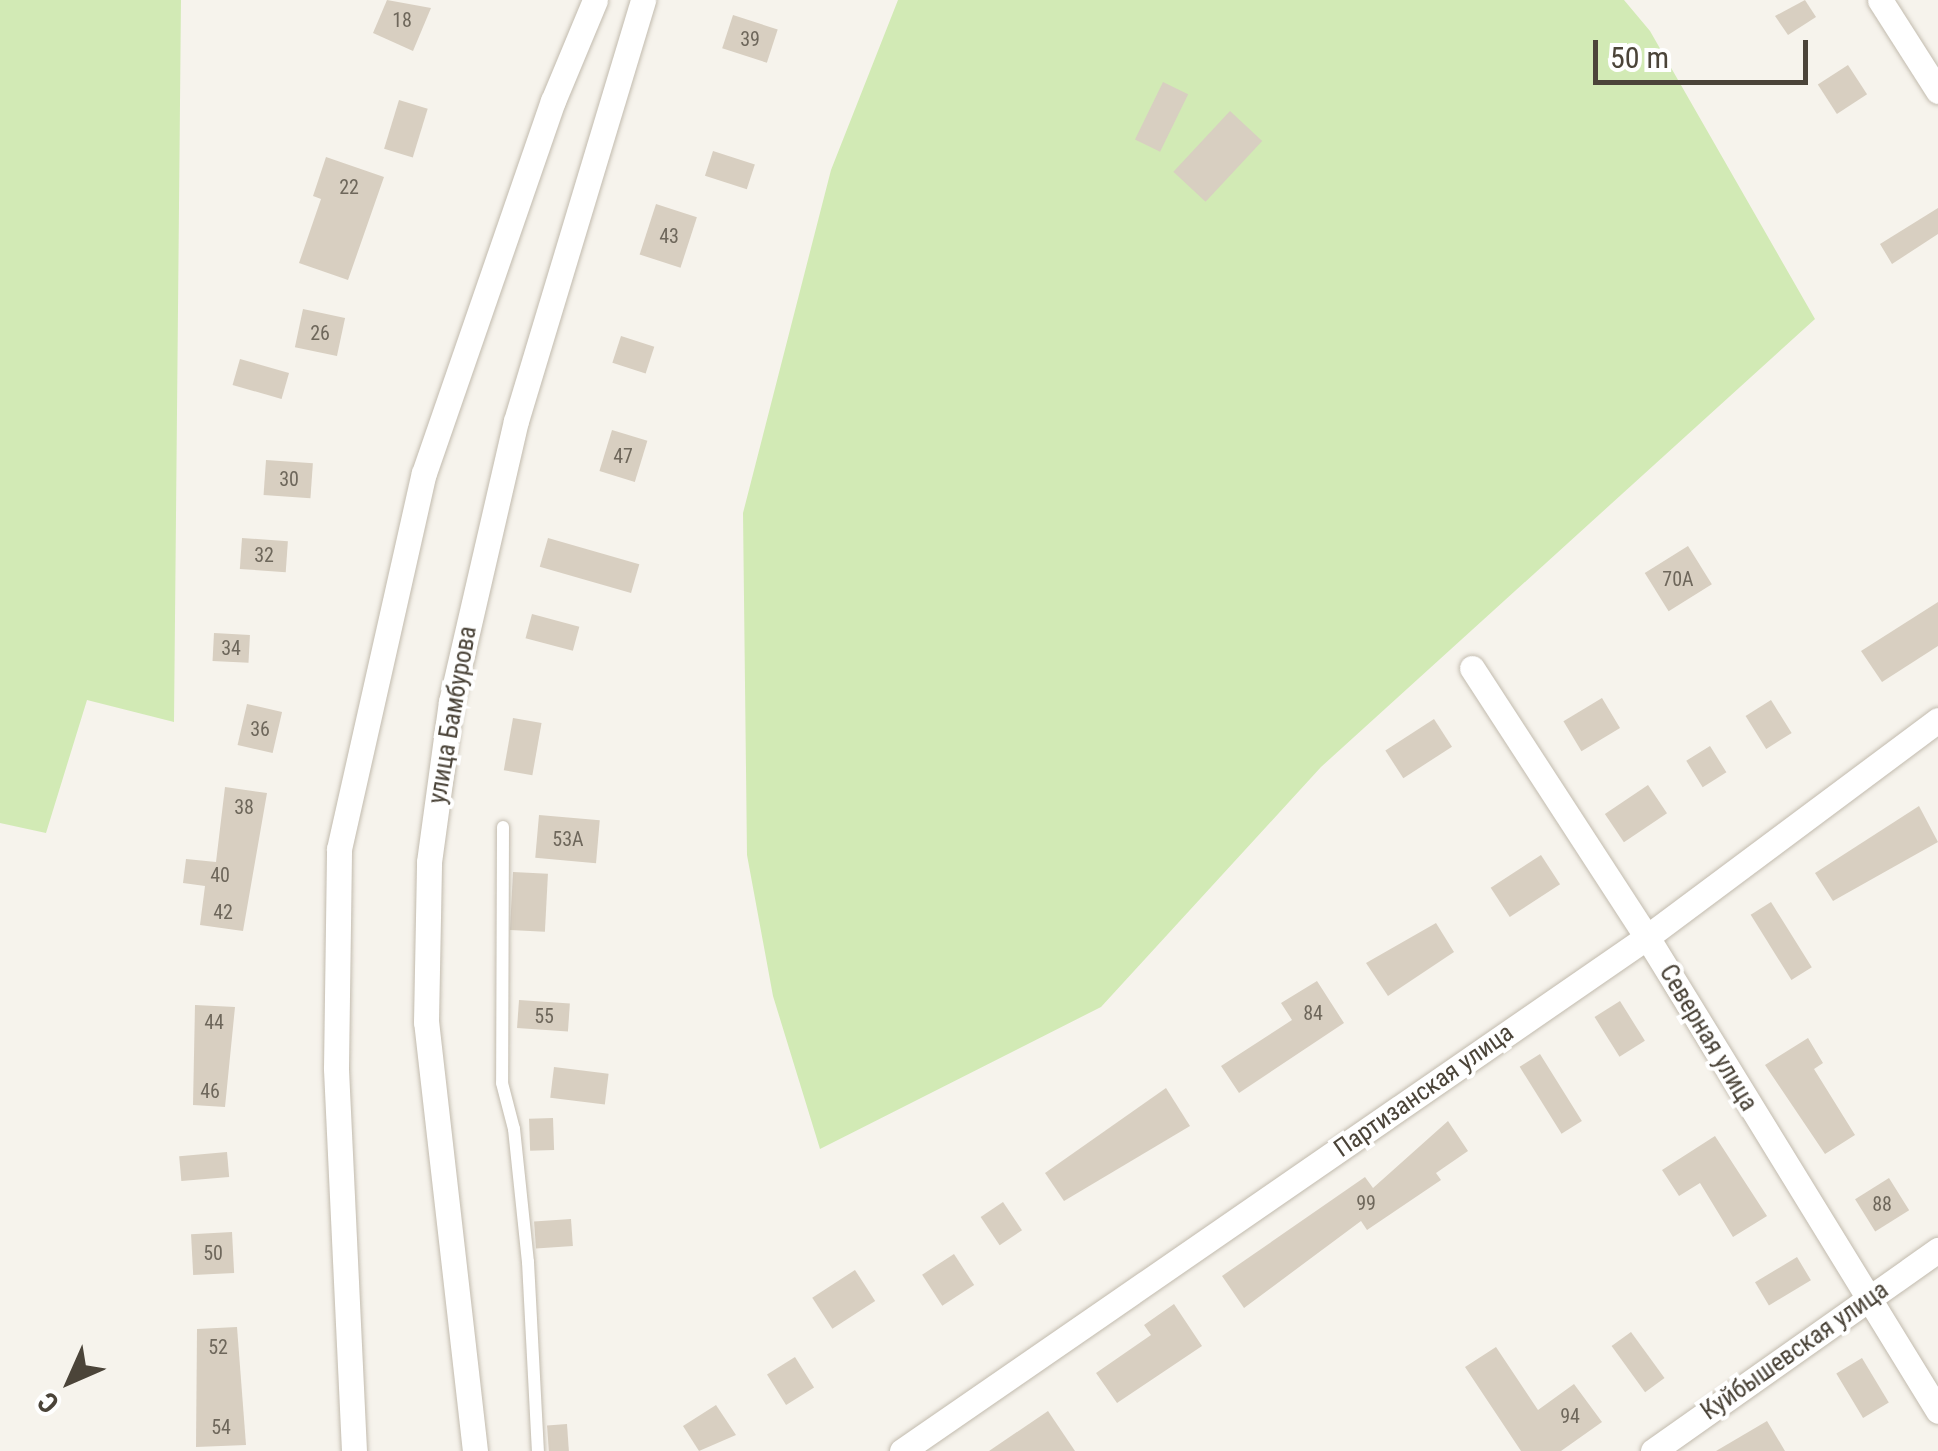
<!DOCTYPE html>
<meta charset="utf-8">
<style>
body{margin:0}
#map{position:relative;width:1938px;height:1451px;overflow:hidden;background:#f6f3ec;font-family:"Roboto Condensed",sans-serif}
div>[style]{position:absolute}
.green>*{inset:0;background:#d2eab5}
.building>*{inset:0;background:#d8cfc1;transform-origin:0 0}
.roads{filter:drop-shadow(0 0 2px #c2bbae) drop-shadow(0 0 2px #c2bbae)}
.service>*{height:12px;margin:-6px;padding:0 6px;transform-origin:6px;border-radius:6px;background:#fff}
.minor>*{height:25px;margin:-12.5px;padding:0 12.5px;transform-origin:12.5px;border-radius:12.5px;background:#fff}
span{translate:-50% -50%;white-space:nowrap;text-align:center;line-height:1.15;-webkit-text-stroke:8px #fff;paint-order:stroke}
.number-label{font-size:20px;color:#6e675b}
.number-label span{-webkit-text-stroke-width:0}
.street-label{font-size:25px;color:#4b4439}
.north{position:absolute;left:20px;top:1331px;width:100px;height:100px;-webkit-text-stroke:8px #fff;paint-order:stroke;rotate:225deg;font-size:28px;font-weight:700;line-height:40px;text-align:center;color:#4b4439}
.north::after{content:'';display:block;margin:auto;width:35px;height:45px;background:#4b4439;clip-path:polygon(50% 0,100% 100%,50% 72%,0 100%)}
.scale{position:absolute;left:1593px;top:40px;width:215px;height:45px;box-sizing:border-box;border:5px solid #4b4439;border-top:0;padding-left:12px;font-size:30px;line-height:35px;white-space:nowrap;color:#4b4439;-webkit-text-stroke:8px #fff;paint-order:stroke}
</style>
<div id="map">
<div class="green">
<div style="clip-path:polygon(0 0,181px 0,174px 722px,87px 700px,46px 833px,0 823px)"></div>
<div style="clip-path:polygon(898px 0,1624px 0,1650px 31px,1815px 319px,1321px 767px,1101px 1007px,820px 1149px,773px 996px,747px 855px,743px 513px,831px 170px)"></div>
</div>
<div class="building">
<div style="clip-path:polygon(387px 0,431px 8px,413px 51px,373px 33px)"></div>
<div style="clip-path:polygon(1805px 0,1816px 17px,1788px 35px,1775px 16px)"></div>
<div style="left:733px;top:15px;width:47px;height:35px;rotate:18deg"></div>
<div style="left:1848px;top:65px;width:35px;height:36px;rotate:57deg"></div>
<div style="left:1163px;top:82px;width:28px;height:64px;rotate:26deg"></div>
<div style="left:399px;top:100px;width:30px;height:51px;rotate:17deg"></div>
<div style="left:1230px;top:111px;width:44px;height:83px;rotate:43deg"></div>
<div style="left:713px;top:151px;width:44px;height:26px;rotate:18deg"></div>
<div style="clip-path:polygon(326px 157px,384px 177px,348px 280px,299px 263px,321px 199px,313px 196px)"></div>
<div style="left:656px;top:204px;width:43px;height:53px;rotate:18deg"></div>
<div style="clip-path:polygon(1938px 208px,1938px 234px,1892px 264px,1880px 244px)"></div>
<div style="left:303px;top:309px;width:43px;height:39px;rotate:12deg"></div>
<div style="left:621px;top:336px;width:35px;height:28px;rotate:18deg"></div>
<div style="left:240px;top:359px;width:51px;height:27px;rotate:16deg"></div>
<div style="left:612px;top:430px;width:37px;height:43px;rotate:17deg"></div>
<div style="left:266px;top:460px;width:47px;height:35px;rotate:4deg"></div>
<div style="left:242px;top:538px;width:46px;height:31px;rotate:4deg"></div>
<div style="left:548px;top:538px;width:95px;height:30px;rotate:16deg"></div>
<div style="left:1688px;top:546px;width:45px;height:51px;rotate:58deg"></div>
<div style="clip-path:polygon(1938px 602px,1938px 646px,1882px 682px,1861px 651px)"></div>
<div style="left:532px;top:614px;width:49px;height:25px;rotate:15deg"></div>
<div style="left:214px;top:633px;width:36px;height:28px;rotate:3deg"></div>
<div style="left:1602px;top:698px;width:35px;height:45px;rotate:59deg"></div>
<div style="left:1771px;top:700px;width:39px;height:30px;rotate:58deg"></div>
<div style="left:247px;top:704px;width:36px;height:42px;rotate:13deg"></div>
<div style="left:513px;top:718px;width:29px;height:53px;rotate:10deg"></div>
<div style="left:1434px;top:719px;width:33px;height:58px;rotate:57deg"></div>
<div style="left:1710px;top:746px;width:31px;height:28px;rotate:58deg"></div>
<div style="left:1648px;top:785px;width:34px;height:52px;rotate:56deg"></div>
<div style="clip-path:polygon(225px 787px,267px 793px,243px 931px,200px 925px,205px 886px,183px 883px,186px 859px,216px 862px)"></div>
<div style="clip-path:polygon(1919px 806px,1938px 842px,1833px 901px,1815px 873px)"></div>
<div style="left:539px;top:815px;width:61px;height:43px;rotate:5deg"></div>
<div style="left:1541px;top:855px;width:35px;height:60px;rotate:57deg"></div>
<div style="left:513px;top:872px;width:35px;height:58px;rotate:3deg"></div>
<div style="left:1771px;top:902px;width:77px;height:24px;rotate:58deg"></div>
<div style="clip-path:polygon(1436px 923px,1454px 952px,1388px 996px,1366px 963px)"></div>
<div style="clip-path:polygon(1317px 981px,1344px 1023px,1239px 1093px,1221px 1066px,1292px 1020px,1281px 1003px)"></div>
<div style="left:519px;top:1000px;width:51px;height:28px;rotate:4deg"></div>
<div style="left:1620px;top:1001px;width:47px;height:30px;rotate:58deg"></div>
<div style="clip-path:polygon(195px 1005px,235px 1007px,225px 1107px,193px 1105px)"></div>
<div style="clip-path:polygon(1808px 1038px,1823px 1063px,1814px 1069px,1855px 1135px,1825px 1154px,1765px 1065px)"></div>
<div style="left:1540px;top:1054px;width:79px;height:24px;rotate:58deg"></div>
<div style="left:554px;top:1067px;width:55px;height:31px;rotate:7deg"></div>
<div style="clip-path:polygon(1166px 1088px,1190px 1126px,1064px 1201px,1045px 1173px)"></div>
<div style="left:553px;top:1118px;width:32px;height:24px;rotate:88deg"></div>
<div style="clip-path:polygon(1448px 1121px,1468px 1151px,1436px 1173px,1441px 1180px,1367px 1230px,1361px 1221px,1244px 1308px,1222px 1276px,1365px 1177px,1373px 1188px)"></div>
<div style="clip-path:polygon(1715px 1136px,1767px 1216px,1733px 1237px,1700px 1183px,1679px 1196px,1662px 1170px)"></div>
<div style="left:227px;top:1152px;width:25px;height:48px;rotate:85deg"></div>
<div style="left:1889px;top:1178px;width:38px;height:40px;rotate:58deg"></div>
<div style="left:1003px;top:1202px;width:34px;height:27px;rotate:56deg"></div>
<div style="left:571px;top:1219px;width:27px;height:37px;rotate:86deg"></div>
<div style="left:232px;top:1232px;width:41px;height:41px;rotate:87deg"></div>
<div style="left:954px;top:1254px;width:37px;height:38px;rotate:57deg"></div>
<div style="left:1797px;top:1257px;width:27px;height:49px;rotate:59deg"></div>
<div style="left:855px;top:1270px;width:37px;height:51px;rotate:57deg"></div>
<div style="clip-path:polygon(1174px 1304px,1202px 1346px,1117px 1403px,1096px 1373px,1151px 1335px,1144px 1325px)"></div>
<div style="clip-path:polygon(237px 1327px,246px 1445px,196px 1447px,197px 1329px)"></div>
<div style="left:1631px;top:1332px;width:57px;height:24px;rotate:54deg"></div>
<div style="clip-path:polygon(1496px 1347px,1538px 1410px,1574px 1384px,1602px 1422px,1561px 1451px,1521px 1451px,1465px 1367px)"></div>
<div style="left:795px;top:1357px;width:36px;height:33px;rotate:58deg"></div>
<div style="left:1862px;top:1358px;width:52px;height:30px;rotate:59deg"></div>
<div style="clip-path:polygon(716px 1405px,736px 1435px,699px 1451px,683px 1426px)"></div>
<div style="clip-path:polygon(1048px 1411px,1075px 1451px,989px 1451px)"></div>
<div style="clip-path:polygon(1767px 1421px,1785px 1451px,1716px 1451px)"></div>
<div style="left:567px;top:1424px;width:27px;height:20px;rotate:86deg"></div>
</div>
<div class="roads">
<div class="service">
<div style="left:503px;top:827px;width:256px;rotate:90.2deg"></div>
<div style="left:502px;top:1083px;width:48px;rotate:75.4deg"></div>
<div style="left:514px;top:1129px;width:134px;rotate:84deg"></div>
<div style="left:528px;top:1262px;width:189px;rotate:87deg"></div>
</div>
<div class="minor">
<div style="left:1880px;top:0;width:108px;rotate:57.5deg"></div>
<div style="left:1472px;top:668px;width:321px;rotate:57deg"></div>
<div style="left:1647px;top:937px;width:556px;rotate:58.45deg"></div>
<div style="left:354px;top:1451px;width:383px;rotate:-92.7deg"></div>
<div style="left:336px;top:1068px;width:219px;rotate:-89.2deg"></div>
<div style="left:339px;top:849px;width:385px;rotate:-77.3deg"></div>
<div style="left:424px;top:473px;width:394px;rotate:-70.9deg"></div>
<div style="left:553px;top:101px;width:109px;rotate:-67.4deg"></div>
<div style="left:475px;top:1451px;width:432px;rotate:-96.5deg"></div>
<div style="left:426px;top:1022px;width:160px;rotate:-88.9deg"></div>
<div style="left:429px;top:862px;width:162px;rotate:-82.2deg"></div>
<div style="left:451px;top:702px;width:288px;rotate:-77deg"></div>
<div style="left:516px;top:421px;width:440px;rotate:-73.2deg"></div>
<div style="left:902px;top:1451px;width:905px;rotate:-34.6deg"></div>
<div style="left:1647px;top:937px;width:363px;rotate:-36.7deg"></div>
<div style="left:1653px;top:1451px;width:349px;rotate:-35.2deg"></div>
</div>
</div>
<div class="number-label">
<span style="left:402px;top:20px">18</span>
<span style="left:750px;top:39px">39</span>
<span style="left:349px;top:187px">22</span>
<span style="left:669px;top:236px">43</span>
<span style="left:320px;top:333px">26</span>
<span style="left:623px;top:456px">47</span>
<span style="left:289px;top:479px">30</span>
<span style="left:264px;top:555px">32</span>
<span style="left:1678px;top:579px">70А</span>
<span style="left:231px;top:648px">34</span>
<span style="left:260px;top:729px">36</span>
<span style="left:244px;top:807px">38</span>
<span style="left:568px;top:839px">53А</span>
<span style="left:220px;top:875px">40</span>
<span style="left:223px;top:912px">42</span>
<span style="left:1313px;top:1013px">84</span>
<span style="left:544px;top:1016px">55</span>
<span style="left:214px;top:1022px">44</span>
<span style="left:210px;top:1091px">46</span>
<span style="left:1366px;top:1203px">99</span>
<span style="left:1882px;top:1204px">88</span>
<span style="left:213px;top:1253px">50</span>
<span style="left:218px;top:1347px">52</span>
<span style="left:1570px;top:1416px">94</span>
<span style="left:221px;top:1427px">54</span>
</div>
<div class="street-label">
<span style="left:453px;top:715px;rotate:-80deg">улица Бамбурова</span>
<span style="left:1708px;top:1038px;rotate:59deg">Северная улица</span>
<span style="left:1424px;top:1091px;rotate:-35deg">Партизанская улица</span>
<span style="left:1795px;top:1351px;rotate:-35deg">Куйбышевская улица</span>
</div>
<div class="north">С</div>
<div class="scale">50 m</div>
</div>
